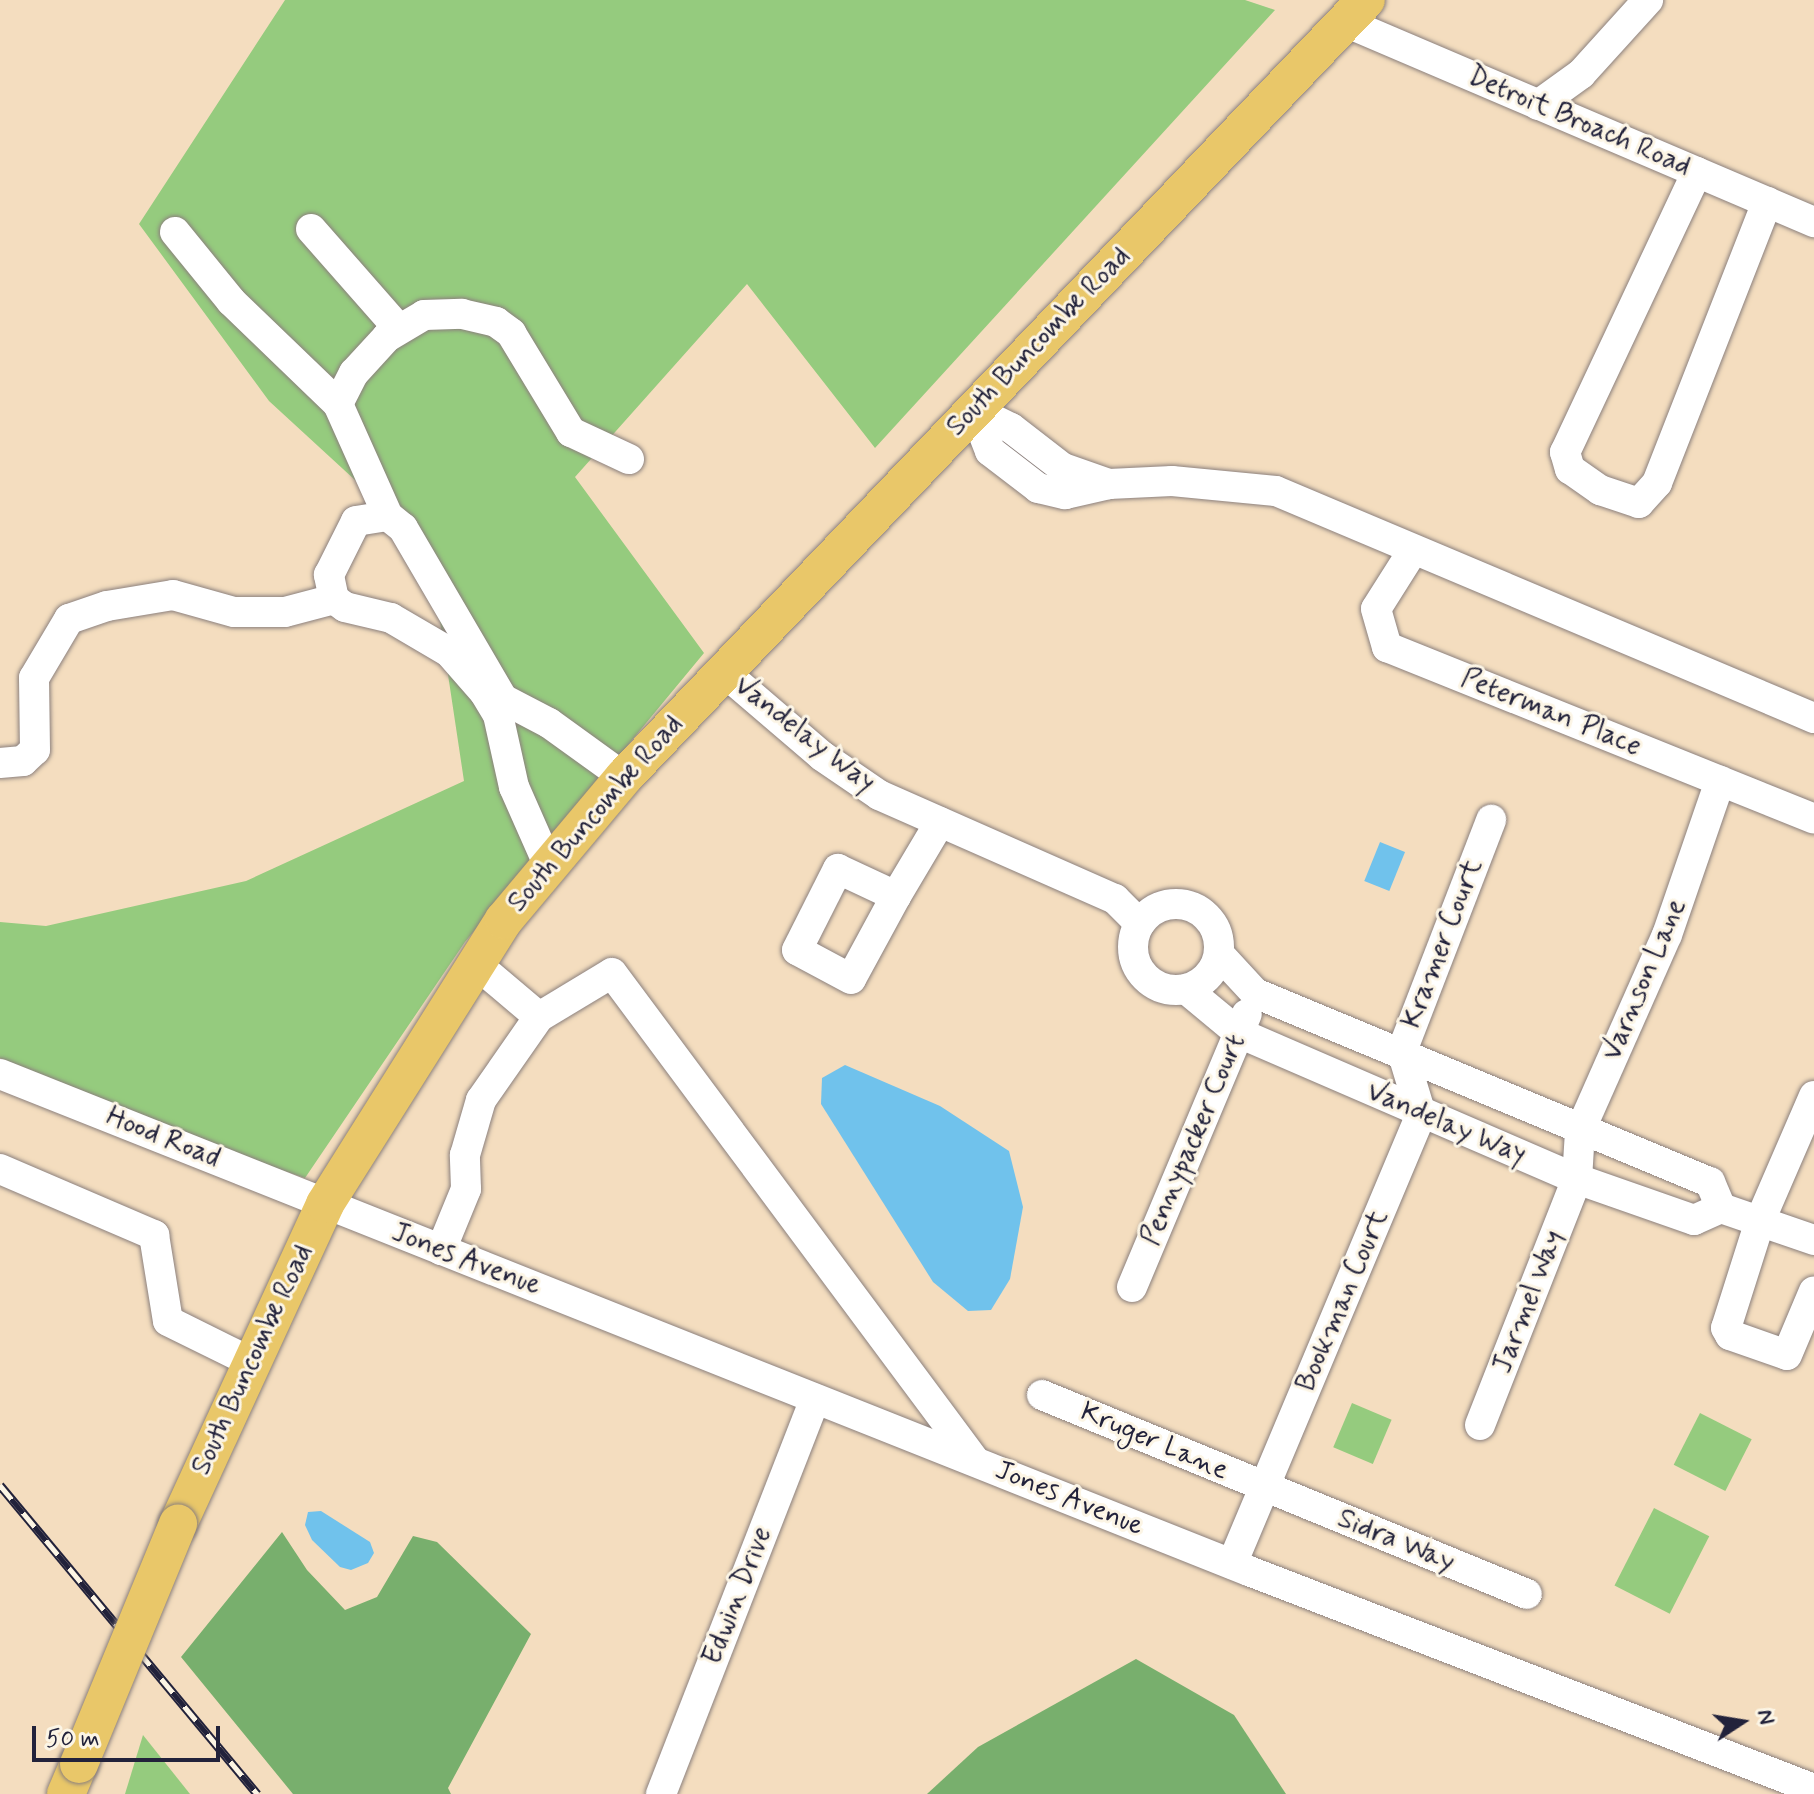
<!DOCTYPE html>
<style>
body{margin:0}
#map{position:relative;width:1814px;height:1794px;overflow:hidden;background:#f4ddbf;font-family:Mynerve,sans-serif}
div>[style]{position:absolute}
.green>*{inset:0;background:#95cb7e;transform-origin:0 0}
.forest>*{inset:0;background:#78af6d}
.water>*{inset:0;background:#70c2ec;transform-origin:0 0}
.roads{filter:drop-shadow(0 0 2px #8b807d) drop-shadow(0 0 2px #8b807d)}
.minor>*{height:30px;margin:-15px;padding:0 15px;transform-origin:15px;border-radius:15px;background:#fff}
.minor>.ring{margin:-15px;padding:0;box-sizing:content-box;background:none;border:30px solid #fff;border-radius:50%}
.major>*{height:38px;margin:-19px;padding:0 19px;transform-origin:19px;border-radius:19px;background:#e9c769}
.rail>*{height:9px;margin-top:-4.5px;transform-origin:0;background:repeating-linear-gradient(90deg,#fcf5e5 0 18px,#22223b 0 36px);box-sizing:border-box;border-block:2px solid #22223b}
.bridges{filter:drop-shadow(0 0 2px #8b807d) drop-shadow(0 0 2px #8b807d)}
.major-bridge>*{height:38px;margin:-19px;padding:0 19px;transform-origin:19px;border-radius:19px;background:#e9c769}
span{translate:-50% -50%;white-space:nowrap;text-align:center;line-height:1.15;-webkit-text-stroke:6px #fcf5e5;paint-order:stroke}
.street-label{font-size:28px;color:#22223b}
.north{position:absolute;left:1702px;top:1682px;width:80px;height:80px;-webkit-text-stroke:6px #fcf5e5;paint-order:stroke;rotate:78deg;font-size:22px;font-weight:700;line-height:32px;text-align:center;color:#22223b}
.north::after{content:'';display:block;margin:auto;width:28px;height:36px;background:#22223b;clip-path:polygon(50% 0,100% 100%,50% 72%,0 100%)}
.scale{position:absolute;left:32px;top:1726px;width:188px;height:36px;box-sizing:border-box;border:4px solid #22223b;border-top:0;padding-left:10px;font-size:24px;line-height:28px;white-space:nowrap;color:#22223b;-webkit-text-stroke:6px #fcf5e5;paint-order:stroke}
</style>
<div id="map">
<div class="green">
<div style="clip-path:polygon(285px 0,1245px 0,1275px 10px,875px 448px,747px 284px,575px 477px,704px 653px,465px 942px,305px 1178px,98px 1108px,0 1058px,0 922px,46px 926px,246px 881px,464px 781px,429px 548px,269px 401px,139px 224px)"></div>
<div style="left:1352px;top:1403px;width:43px;height:48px;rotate:23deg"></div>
<div style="left:1700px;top:1413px;width:58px;height:58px;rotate:27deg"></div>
<div style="left:1654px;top:1508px;width:62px;height:87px;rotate:27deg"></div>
<div style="clip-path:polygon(143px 1735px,190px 1794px,125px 1794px)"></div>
</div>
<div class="forest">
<div style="clip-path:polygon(282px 1532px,307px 1570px,345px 1610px,377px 1597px,413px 1536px,437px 1542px,531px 1634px,448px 1788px,451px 1794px,293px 1794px,181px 1657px)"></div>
<div style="clip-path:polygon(1136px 1659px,1234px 1715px,1286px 1794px,927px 1794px,978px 1747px)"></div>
</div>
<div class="water">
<div style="left:1380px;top:842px;width:27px;height:42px;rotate:22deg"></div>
<div style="clip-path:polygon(845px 1065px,940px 1106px,1009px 1151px,1023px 1207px,1010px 1279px,991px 1310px,968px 1311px,933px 1282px,821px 1104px,822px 1078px)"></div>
<div style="clip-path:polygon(321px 1511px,370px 1542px,374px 1553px,368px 1563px,351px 1570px,340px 1567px,312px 1540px,305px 1525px,308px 1512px)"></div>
</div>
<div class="roads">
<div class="minor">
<div style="left:1345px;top:22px;width:510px;rotate:23.1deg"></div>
<div style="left:1538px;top:105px;width:53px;rotate:-35.8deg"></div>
<div style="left:1581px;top:74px;width:100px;rotate:-47.8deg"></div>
<div style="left:1697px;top:172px;width:310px;rotate:115.2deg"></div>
<div style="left:1565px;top:452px;width:18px;rotate:74deg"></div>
<div style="left:1570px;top:469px;width:37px;rotate:35deg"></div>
<div style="left:1600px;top:490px;width:41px;rotate:18.4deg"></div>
<div style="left:1639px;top:503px;width:27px;rotate:-48deg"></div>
<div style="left:1657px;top:483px;width:302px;rotate:-68.6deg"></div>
<div style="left:311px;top:229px;width:132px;rotate:48.7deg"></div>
<div style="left:175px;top:232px;width:89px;rotate:50.9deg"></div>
<div style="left:231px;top:301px;width:149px;rotate:43.9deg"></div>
<div style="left:974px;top:410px;width:44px;rotate:68.7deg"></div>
<div style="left:990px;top:451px;width:61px;rotate:37.6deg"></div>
<div style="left:1038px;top:488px;width:28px;rotate:13deg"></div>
<div style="left:1065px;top:494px;width:45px;rotate:-12.8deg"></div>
<div style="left:1109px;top:484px;width:63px;rotate:-2.7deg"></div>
<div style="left:1172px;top:481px;width:104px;rotate:5.5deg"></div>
<div style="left:1276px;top:491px;width:584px;rotate:22.88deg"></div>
<div style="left:974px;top:410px;width:41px;rotate:25.9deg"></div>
<div style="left:1011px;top:428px;width:66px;rotate:37.6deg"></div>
<div style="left:1063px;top:468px;width:49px;rotate:19.2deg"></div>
<div style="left:388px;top:516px;width:123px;rotate:-114.1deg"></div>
<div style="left:338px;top:404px;width:35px;rotate:-63deg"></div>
<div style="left:354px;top:373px;width:49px;rotate:-47.5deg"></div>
<div style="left:387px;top:337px;width:43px;rotate:-30.7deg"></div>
<div style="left:424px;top:315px;width:38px;rotate:-2deg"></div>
<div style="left:462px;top:314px;width:35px;rotate:13deg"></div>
<div style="left:496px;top:322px;width:19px;rotate:36deg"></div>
<div style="left:511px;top:333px;width:116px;rotate:58.8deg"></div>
<div style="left:571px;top:432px;width:64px;rotate:25deg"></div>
<div style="left:1412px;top:552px;width:67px;rotate:122.3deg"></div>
<div style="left:1376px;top:609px;width:40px;rotate:74deg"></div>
<div style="left:1387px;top:647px;width:460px;rotate:21.9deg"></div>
<div style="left:724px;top:672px;width:129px;rotate:40.6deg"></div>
<div style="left:822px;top:756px;width:69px;rotate:34.4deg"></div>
<div style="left:879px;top:795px;width:258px;rotate:23.8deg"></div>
<div style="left:1115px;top:899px;width:35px;rotate:45deg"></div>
<div style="left:0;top:763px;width:23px;rotate:-5deg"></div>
<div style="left:23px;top:761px;width:16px;rotate:-43deg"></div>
<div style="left:35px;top:750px;width:72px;rotate:-90.8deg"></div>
<div style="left:34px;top:678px;width:69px;rotate:-59.3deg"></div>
<div style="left:69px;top:619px;width:40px;rotate:-18.9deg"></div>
<div style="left:107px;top:606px;width:67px;rotate:-9.5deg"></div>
<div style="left:173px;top:595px;width:63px;rotate:15.6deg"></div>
<div style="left:234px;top:612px;width:51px"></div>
<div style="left:285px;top:612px;width:51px;rotate:-14.9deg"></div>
<div style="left:548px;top:864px;width:84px;rotate:-113.8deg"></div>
<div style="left:514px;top:787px;width:74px;rotate:-102.5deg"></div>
<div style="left:498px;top:715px;width:26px;rotate:-121deg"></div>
<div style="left:485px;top:693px;width:55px;rotate:-131.3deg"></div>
<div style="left:449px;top:652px;width:67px;rotate:-149.6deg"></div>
<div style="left:391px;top:618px;width:47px;rotate:-166.6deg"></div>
<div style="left:345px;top:607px;width:14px;rotate:-144deg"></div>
<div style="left:334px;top:599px;width:25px;rotate:-102deg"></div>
<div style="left:329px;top:575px;width:60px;rotate:-63.4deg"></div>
<div style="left:356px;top:521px;width:32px;rotate:-9deg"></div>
<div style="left:388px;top:516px;width:19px;rotate:39deg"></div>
<div style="left:403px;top:528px;width:198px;rotate:59.7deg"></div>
<div style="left:503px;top:699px;width:52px;rotate:27.6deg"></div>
<div style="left:549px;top:723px;width:92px;rotate:35.8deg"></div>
<div style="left:896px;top:896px;width:94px;rotate:118.5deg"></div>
<div style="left:851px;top:979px;width:61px;rotate:-151.8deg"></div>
<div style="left:797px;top:950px;width:91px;rotate:-63.2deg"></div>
<div style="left:838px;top:869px;width:64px;rotate:25deg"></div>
<div style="left:896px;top:896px;width:86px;rotate:-59.3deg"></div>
<div class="ring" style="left:1133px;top:904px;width:56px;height:56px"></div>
<div style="left:1219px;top:954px;width:53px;rotate:47.3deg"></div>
<div style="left:1255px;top:993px;width:493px;rotate:22.6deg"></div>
<div style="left:1710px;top:1182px;width:28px;rotate:67deg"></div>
<div style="left:1186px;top:989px;width:69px;rotate:39.7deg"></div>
<div style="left:1239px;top:1033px;width:368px;rotate:23.4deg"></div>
<div style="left:1577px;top:1179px;width:124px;rotate:19.3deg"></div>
<div style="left:1694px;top:1220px;width:30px;rotate:-24deg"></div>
<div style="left:1721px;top:1208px;width:98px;rotate:19deg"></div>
<div style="left:539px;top:1017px;width:85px;rotate:-31.1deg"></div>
<div style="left:612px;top:973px;width:608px;rotate:53.36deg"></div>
<div style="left:0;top:1074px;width:1344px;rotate:21.7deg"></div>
<div style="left:1249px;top:1571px;width:606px;rotate:21.1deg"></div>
<div style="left:1814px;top:1096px;width:136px;rotate:113.4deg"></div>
<div style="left:1760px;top:1221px;width:112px;rotate:107.6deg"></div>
<div style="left:1726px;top:1328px;width:8px;rotate:60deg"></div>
<div style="left:1730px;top:1335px;width:60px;rotate:19.3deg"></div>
<div style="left:1787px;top:1355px;width:69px;rotate:-67.1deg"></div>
<div style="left:0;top:1169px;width:168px;rotate:23.2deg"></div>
<div style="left:154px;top:1235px;width:87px;rotate:80.8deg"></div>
<div style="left:168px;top:1321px;width:93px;rotate:26.3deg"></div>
<div style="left:441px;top:1250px;width:66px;rotate:-67.7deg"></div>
<div style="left:466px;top:1189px;width:34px;rotate:-92deg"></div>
<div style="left:465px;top:1155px;width:57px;rotate:-73.8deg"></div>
<div style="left:481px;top:1100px;width:101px;rotate:-55.1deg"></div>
<div style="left:539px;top:1017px;width:84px;rotate:-139.8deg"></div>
<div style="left:1132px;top:1287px;width:296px;rotate:-67.2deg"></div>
<div style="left:1042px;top:1395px;width:524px;rotate:22.31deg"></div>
<div style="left:1480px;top:1425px;width:264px;rotate:-68.5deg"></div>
<div style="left:1577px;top:1179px;width:48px;rotate:-86.4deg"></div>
<div style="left:1580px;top:1131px;width:214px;rotate:-66.1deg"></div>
<div style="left:1667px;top:935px;width:163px;rotate:-71deg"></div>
<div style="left:1232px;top:1564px;width:488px;rotate:-67.2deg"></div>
<div style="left:1421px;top:1114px;width:66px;rotate:-106.8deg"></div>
<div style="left:1402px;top:1051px;width:248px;rotate:-68.9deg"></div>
<div style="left:661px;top:1794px;width:424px;rotate:-68.7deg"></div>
</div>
<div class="major">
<div style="left:178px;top:1524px;width:352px;rotate:-65.3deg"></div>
<div style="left:325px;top:1204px;width:336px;rotate:-57.8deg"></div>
<div style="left:504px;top:920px;width:187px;rotate:-50deg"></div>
<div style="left:624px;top:777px;width:1074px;rotate:-46.32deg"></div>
<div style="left:66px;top:1794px;width:33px;rotate:-67deg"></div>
</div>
</div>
<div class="rail">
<div style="left:0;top:1485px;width:402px;rotate:50.2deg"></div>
</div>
<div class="bridges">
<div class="major-bridge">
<div style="left:79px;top:1764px;width:260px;rotate:-67.6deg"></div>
</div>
</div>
<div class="street-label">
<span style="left:1579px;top:122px;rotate:23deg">Detroit Broach Road</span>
<span style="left:1039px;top:342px;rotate:-46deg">South Buncombe Road</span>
<span style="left:1551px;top:713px;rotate:22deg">Peterman Place</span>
<span style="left:804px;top:735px;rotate:38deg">Vandelay Way</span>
<span style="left:596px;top:814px;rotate:-49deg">South Buncombe Road</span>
<span style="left:1443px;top:944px;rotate:-69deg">Kramer Court</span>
<span style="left:1645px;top:980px;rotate:-67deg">Varnson Lane</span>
<span style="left:1446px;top:1124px;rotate:23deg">Vandelay Way</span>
<span style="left:163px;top:1138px;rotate:22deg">Hood Road</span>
<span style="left:1194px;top:1140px;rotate:-67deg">Pennypacker Court</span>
<span style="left:466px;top:1260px;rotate:21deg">Jones Avenue</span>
<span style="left:1343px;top:1301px;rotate:-67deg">Bookman Court</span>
<span style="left:1529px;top:1302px;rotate:-69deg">Jarmel Way</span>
<span style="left:253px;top:1360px;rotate:-65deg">South Buncombe Road</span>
<span style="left:1154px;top:1442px;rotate:23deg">Kruger Lane</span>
<span style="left:1069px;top:1499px;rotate:22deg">Jones Avenue</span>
<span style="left:1396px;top:1541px;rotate:22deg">Sidra Way</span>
<span style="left:738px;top:1596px;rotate:-69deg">Edwin Drive</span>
</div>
<div class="north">N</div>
<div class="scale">50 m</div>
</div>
